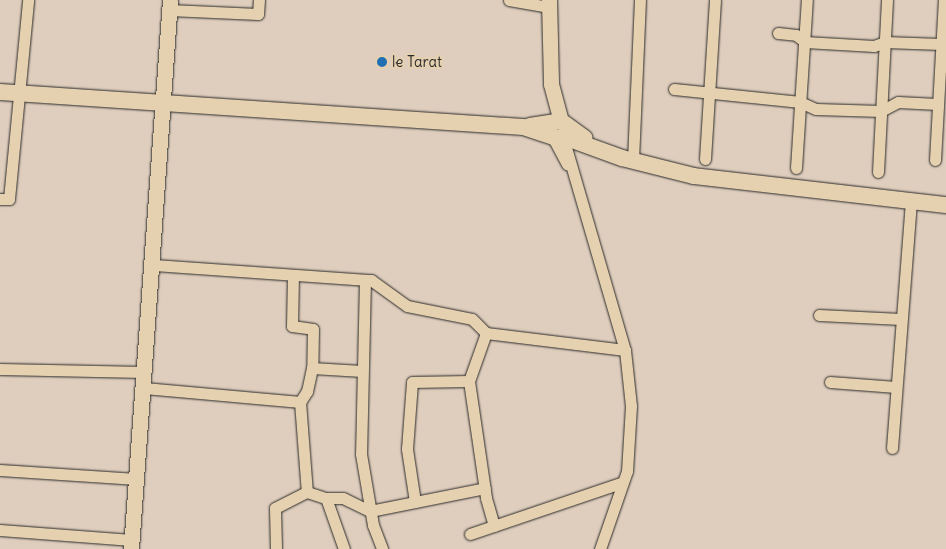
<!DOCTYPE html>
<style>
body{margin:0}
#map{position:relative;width:946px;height:549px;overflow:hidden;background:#dfcebd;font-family:Delius,sans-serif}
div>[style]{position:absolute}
.roads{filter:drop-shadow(0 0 1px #2b2b2b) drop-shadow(0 0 1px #2b2b2b)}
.minor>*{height:11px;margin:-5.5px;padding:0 5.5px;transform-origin:5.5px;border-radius:5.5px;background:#e5d0af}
.tertiary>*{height:15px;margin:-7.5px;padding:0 7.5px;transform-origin:7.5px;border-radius:7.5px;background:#e5d0af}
.secondary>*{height:16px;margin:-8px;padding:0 8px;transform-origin:8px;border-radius:8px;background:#e5d0af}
.dots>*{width:14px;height:14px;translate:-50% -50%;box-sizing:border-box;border:2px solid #e5d0af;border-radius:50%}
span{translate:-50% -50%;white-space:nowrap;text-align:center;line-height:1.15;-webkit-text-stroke:4px #e5d0af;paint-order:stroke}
.poi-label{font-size:15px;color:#2b2b2b}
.left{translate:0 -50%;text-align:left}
</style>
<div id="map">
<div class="roads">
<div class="minor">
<div style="left:509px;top:0;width:41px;rotate:9.9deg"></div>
<div style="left:169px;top:10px;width:89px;rotate:2.6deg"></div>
<div style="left:258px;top:14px;width:14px;rotate:-86deg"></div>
<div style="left:778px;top:33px;width:18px;rotate:6deg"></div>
<div style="left:796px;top:35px;width:11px;rotate:38deg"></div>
<div style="left:805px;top:42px;width:69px;rotate:3.3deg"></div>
<div style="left:874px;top:46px;width:12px;rotate:-20deg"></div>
<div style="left:885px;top:42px;width:56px;rotate:2deg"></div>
<div style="left:674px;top:89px;width:127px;rotate:5.9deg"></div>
<div style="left:800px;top:102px;width:17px;rotate:24deg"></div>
<div style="left:816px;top:109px;width:65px;rotate:1.8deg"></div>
<div style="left:881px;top:111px;width:19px;rotate:-28deg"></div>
<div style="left:898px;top:102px;width:39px;rotate:3deg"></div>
<div style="left:552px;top:136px;width:32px;rotate:62deg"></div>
<div style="left:563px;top:137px;width:222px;rotate:73.8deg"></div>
<div style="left:625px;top:350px;width:56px;rotate:83.9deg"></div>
<div style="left:631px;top:406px;width:65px;rotate:93.5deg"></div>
<div style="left:627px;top:471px;width:83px;rotate:109.1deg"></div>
<div style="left:705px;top:159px;width:159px;rotate:-86.4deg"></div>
<div style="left:633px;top:160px;width:160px;rotate:-87.5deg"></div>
<div style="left:935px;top:160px;width:160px;rotate:-86.8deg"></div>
<div style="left:796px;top:168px;width:168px;rotate:-86.3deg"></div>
<div style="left:878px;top:172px;width:172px;rotate:-87deg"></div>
<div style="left:0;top:199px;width:9px"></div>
<div style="left:9px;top:199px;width:200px;rotate:-84.5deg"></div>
<div style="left:154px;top:265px;width:218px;rotate:4deg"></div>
<div style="left:371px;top:280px;width:44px;rotate:35.8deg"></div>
<div style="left:407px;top:306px;width:66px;rotate:11.3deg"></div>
<div style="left:472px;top:319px;width:20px;rotate:45deg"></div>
<div style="left:486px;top:333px;width:140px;rotate:7deg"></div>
<div style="left:293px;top:275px;width:51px;rotate:91.1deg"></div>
<div style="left:292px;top:326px;width:21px;rotate:8deg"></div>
<div style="left:313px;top:329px;width:39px;rotate:91deg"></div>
<div style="left:312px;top:368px;width:24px;rotate:102deg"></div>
<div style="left:307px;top:391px;width:13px;rotate:122deg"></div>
<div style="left:365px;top:280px;width:174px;rotate:91.3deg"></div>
<div style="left:361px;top:454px;width:72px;rotate:80.4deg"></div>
<div style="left:373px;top:525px;width:26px;rotate:69deg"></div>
<div style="left:819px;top:315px;width:82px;rotate:2.8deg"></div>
<div style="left:486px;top:333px;width:51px;rotate:109.5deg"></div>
<div style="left:469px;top:381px;width:118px;rotate:81.7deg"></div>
<div style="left:486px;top:498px;width:29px;rotate:74deg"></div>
<div style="left:312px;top:368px;width:50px;rotate:3.4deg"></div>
<div style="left:0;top:369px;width:144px;rotate:1.2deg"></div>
<div style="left:830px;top:382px;width:66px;rotate:4.3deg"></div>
<div style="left:144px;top:388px;width:157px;rotate:5.1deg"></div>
<div style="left:300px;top:402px;width:90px;rotate:85.6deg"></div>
<div style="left:307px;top:492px;width:20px;rotate:18deg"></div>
<div style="left:326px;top:498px;width:54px;rotate:70.6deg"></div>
<div style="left:892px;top:448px;width:250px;rotate:-85.6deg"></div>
<div style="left:0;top:470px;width:137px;rotate:3.8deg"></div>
<div style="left:326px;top:498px;width:17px"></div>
<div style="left:343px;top:498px;width:30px;rotate:26deg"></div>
<div style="left:370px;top:511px;width:117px;rotate:-11.3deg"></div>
<div style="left:415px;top:502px;width:54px;rotate:-98.6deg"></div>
<div style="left:407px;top:449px;width:67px;rotate:-85.7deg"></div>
<div style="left:412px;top:382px;width:57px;rotate:-1deg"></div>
<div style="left:0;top:530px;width:132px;rotate:4.3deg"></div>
<div style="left:470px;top:534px;width:159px;rotate:-18.7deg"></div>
<div style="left:276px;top:549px;width:41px;rotate:-91.4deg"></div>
<div style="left:275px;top:508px;width:36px;rotate:-27deg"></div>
</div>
<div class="tertiary">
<div style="left:549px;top:0;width:84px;rotate:88.6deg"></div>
<div style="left:551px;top:84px;width:38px;rotate:75deg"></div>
<div style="left:131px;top:549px;width:550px;rotate:-85.94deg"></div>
</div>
<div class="secondary">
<div style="left:0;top:92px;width:524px;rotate:3.83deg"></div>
<div style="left:523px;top:127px;width:35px;rotate:18deg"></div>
<div style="left:556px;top:138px;width:8px;rotate:-7deg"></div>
<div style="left:564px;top:137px;width:62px;rotate:19.9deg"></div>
<div style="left:622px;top:158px;width:74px;rotate:14deg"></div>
<div style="left:694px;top:176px;width:254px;rotate:6.6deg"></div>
<div style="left:530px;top:126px;width:31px;rotate:-9deg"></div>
<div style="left:561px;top:121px;width:29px;rotate:36deg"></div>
</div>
</div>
<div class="dots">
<div style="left:382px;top:62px;background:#1f6fb2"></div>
</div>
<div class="poi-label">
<span class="left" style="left:392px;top:62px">le Tarat</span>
</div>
</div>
